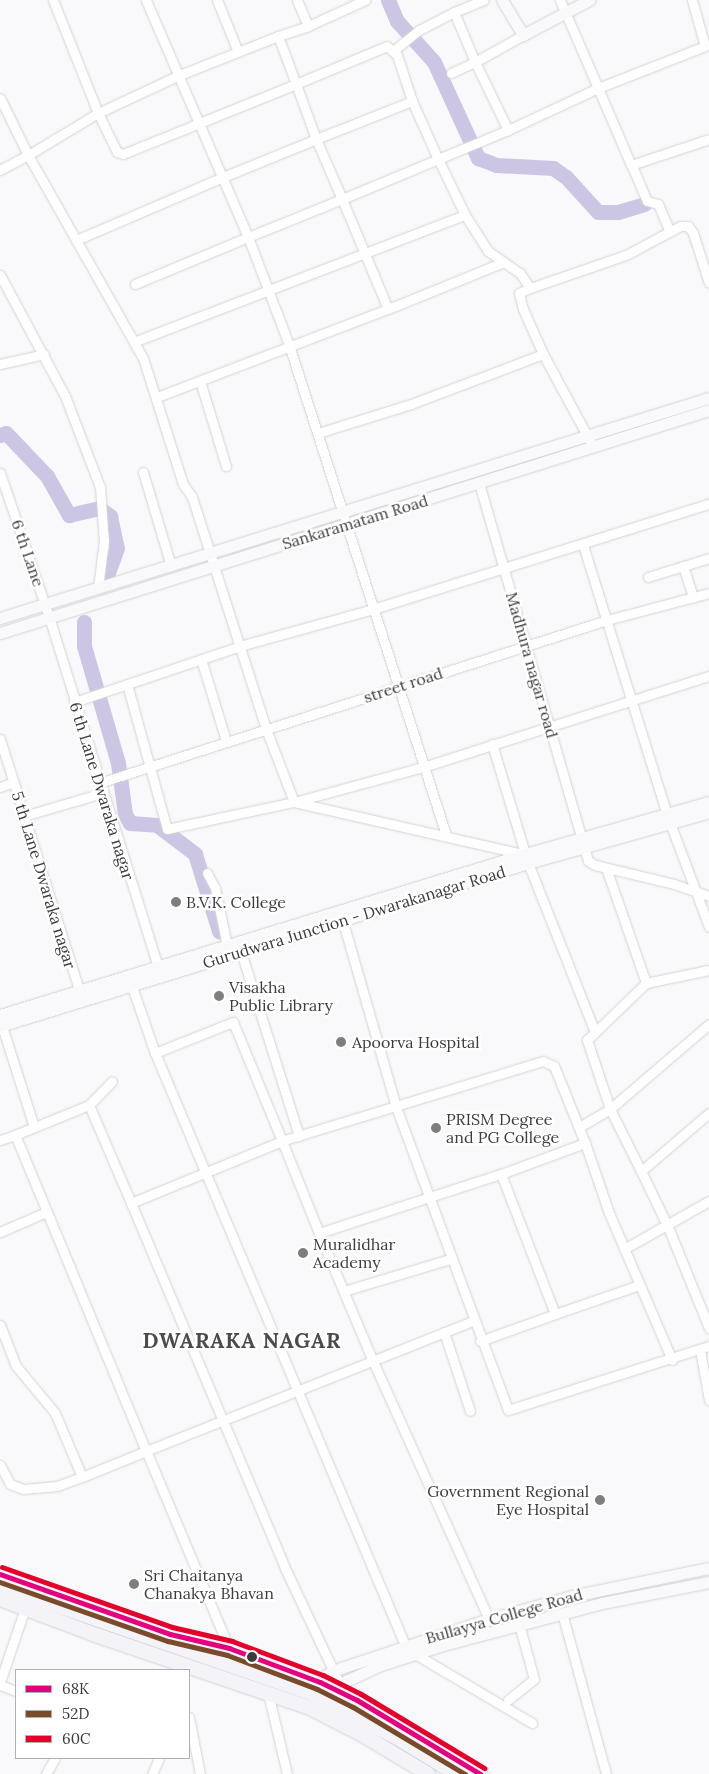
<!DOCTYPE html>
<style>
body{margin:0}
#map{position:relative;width:709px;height:1774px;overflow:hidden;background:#f9f8fa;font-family:Lora,serif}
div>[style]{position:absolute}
.river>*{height:15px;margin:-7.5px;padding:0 7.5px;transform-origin:7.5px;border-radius:7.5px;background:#ccc6e4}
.roads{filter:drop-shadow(0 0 1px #d4d3d5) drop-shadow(0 0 1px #d4d3d5)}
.street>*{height:9px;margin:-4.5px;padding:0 4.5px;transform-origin:4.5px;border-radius:4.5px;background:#fefefe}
.secondary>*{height:11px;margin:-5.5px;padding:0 5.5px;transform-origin:5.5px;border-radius:5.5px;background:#f9f9fb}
.primary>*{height:14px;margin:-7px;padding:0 7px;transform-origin:7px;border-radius:7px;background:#f4f3f8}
.bus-1>*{height:5px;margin:-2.5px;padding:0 2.5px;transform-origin:2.5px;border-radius:2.5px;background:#e5007d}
.bus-2>*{height:5px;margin:-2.5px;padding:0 2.5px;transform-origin:2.5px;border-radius:2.5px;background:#7a4b2a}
.bus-3>*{height:5px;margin:-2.5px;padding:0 2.5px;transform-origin:2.5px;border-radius:2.5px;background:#e4002b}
.dots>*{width:14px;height:14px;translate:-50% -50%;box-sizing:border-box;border:2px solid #fff;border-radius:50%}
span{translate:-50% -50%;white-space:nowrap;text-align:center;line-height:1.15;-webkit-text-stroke:5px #fff;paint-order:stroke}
.street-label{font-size:16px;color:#3c3c3d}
.poi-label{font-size:16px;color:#3c3c3d}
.left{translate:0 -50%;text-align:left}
.right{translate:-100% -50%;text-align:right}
.district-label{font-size:21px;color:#4b4a4d;font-weight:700;letter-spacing:1px}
.legend{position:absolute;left:15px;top:1669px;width:175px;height:90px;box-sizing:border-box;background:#fff;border:1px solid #b1b1b1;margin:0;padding:6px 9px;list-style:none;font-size:15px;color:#3c3c3d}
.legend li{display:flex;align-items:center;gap:10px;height:25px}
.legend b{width:25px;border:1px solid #b1b1b1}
</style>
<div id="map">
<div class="river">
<div style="left:388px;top:0;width:23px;rotate:67deg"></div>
<div style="left:397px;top:21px;width:55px;rotate:47.9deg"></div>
<div style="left:434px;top:62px;width:106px;rotate:65.4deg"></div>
<div style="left:478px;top:158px;width:19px;rotate:21deg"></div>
<div style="left:496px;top:165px;width:57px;rotate:3deg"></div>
<div style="left:553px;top:168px;width:16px;rotate:35deg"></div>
<div style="left:566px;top:177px;width:47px;rotate:47.6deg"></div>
<div style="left:598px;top:212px;width:20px"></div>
<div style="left:618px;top:212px;width:28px;rotate:-17deg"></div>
<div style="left:0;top:435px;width:6px;rotate:-18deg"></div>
<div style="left:6px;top:433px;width:59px;rotate:46.4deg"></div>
<div style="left:47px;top:476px;width:45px;rotate:60.6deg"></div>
<div style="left:69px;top:515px;width:31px;rotate:-13deg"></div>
<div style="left:99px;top:508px;width:14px;rotate:36deg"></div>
<div style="left:110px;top:516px;width:33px;rotate:78deg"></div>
<div style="left:117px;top:548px;width:30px;rotate:110deg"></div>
<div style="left:84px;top:622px;width:24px;rotate:90deg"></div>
<div style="left:84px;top:646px;width:122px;rotate:73.8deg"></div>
<div style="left:118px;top:763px;width:51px;rotate:82.2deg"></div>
<div style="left:125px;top:814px;width:10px;rotate:61deg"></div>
<div style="left:130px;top:823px;width:27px;rotate:4deg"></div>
<div style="left:157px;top:825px;width:48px;rotate:37.3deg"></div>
<div style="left:195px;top:854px;width:81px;rotate:72.7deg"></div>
</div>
<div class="roads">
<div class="street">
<div style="left:53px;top:0;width:122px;rotate:68.3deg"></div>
<div style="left:98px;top:113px;width:82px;rotate:149deg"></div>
<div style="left:28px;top:155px;width:233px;rotate:60.5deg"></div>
<div style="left:143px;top:358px;width:132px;rotate:72.4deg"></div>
<div style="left:183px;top:484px;width:16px;rotate:55deg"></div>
<div style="left:192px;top:497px;width:244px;rotate:72.3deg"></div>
<div style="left:266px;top:729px;width:78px;rotate:69deg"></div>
<div style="left:294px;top:802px;width:235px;rotate:12.8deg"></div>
<div style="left:217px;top:0;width:56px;rotate:68deg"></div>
<div style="left:560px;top:0;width:96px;rotate:66.6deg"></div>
<div style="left:598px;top:88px;width:115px;rotate:-21.4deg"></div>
<div style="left:705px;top:46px;width:48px;rotate:-105.8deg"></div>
<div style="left:308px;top:26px;width:63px;rotate:-24.5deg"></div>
<div style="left:523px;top:35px;width:55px;rotate:150.6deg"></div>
<div style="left:475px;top:62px;width:76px;rotate:64.1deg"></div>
<div style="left:508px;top:130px;width:99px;rotate:-25deg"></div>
<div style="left:598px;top:88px;width:84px;rotate:66.8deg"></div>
<div style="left:631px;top:165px;width:82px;rotate:-18.4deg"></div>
<div style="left:278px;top:36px;width:32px;rotate:-18deg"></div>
<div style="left:308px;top:26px;width:28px;rotate:-113deg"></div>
<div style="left:393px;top:51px;width:33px;rotate:-39deg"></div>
<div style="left:419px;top:30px;width:39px;rotate:-27deg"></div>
<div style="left:451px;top:73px;width:26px;rotate:-25deg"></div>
<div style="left:475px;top:62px;width:54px;rotate:-112.8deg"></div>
<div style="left:454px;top:12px;width:32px;rotate:-22deg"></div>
<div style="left:0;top:98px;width:64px;rotate:63.8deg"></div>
<div style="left:28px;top:155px;width:32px;rotate:152deg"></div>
<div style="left:632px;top:166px;width:38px;rotate:67deg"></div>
<div style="left:647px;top:201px;width:11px;rotate:15deg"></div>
<div style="left:658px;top:204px;width:30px;rotate:67deg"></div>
<div style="left:465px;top:215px;width:43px;rotate:57.4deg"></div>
<div style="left:488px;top:251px;width:39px;rotate:35deg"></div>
<div style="left:520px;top:273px;width:18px;rotate:56deg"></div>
<div style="left:530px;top:288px;width:12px;rotate:156deg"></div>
<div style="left:519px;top:293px;width:16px;rotate:76deg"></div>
<div style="left:523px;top:309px;width:49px;rotate:66deg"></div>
<div style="left:543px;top:354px;width:99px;rotate:61.6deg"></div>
<div style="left:76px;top:240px;width:160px;rotate:-23.2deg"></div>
<div style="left:223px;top:177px;width:100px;rotate:-22.2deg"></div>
<div style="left:316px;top:139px;width:103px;rotate:-21.6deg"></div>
<div style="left:412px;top:101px;width:48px;rotate:-108.1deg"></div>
<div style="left:397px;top:55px;width:13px;rotate:-138deg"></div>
<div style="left:387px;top:46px;width:99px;rotate:157.3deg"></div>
<div style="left:296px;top:84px;width:187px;rotate:158deg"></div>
<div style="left:123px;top:154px;width:6px;rotate:-162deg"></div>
<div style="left:117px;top:152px;width:43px;rotate:-116deg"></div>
<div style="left:98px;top:113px;width:87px;rotate:-25.1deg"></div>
<div style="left:177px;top:76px;width:109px;rotate:-21.6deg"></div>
<div style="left:278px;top:36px;width:51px;rotate:69.4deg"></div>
<div style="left:296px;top:84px;width:59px;rotate:70deg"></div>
<div style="left:316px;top:139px;width:65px;rotate:66.6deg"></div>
<div style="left:342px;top:199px;width:101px;rotate:158deg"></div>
<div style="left:248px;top:237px;width:116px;rotate:69.2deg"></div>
<div style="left:289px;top:345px;width:515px;rotate:72.23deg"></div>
<div style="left:0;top:275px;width:137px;rotate:61.8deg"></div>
<div style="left:65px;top:396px;width:97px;rotate:69deg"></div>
<div style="left:100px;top:487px;width:54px;rotate:85.8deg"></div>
<div style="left:104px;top:541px;width:47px;rotate:97.3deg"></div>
<div style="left:135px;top:284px;width:122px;rotate:-22.6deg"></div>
<div style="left:248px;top:237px;width:258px;rotate:-113.3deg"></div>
<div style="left:530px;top:288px;width:102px;rotate:-19deg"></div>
<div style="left:626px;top:255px;width:61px;rotate:-28.2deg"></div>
<div style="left:680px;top:226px;width:8px"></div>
<div style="left:688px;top:226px;width:9px;rotate:54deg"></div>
<div style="left:693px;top:233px;width:52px;rotate:72.3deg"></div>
<div style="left:388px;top:309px;width:125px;rotate:-22.1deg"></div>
<div style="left:136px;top:341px;width:352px;rotate:-21deg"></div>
<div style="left:465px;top:215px;width:62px;rotate:-115.7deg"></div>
<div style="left:438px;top:159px;width:76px;rotate:-22.5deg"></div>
<div style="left:0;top:364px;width:45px;rotate:-12.8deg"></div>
<div style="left:200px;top:381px;width:89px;rotate:73deg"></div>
<div style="left:157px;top:397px;width:247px;rotate:-20.9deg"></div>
<div style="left:388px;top:309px;width:119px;rotate:-112.7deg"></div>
<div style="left:342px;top:199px;width:104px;rotate:-22.6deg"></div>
<div style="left:438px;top:159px;width:64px;rotate:-114.1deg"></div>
<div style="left:318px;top:433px;width:97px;rotate:-17.3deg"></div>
<div style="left:411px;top:404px;width:141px;rotate:-20.7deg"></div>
<div style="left:143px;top:472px;width:98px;rotate:73.4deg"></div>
<div style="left:0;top:473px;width:152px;rotate:71.2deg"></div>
<div style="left:49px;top:617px;width:373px;rotate:72.7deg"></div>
<div style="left:479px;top:483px;width:393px;rotate:73.9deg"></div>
<div style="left:588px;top:861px;width:8px;rotate:30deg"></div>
<div style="left:595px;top:865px;width:81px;rotate:13.5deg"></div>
<div style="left:674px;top:884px;width:37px;rotate:19deg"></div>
<div style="left:583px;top:545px;width:282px;rotate:72.7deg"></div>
<div style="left:683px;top:566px;width:33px;rotate:72deg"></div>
<div style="left:648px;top:577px;width:64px;rotate:-17.3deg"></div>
<div style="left:201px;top:659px;width:86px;rotate:73deg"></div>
<div style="left:127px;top:684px;width:150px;rotate:74.6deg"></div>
<div style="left:167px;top:829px;width:130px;rotate:-12deg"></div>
<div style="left:294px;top:802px;width:134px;rotate:-15.2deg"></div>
<div style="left:423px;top:767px;width:300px;rotate:-17.7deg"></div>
<div style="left:74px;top:702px;width:175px;rotate:-18.6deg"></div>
<div style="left:240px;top:646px;width:138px;rotate:-15.5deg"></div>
<div style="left:373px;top:609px;width:352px;rotate:-17.4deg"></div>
<div style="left:0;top:739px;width:265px;rotate:72.5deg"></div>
<div style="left:492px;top:744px;width:124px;rotate:73.2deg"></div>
<div style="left:528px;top:863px;width:180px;rotate:68.4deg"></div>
<div style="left:99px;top:783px;width:534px;rotate:-17.79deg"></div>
<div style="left:607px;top:620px;width:106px;rotate:-14.8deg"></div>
<div style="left:0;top:787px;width:15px;rotate:-20deg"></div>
<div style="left:24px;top:816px;width:81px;rotate:-16.4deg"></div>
<div style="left:670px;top:823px;width:111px;rotate:69.4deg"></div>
<div style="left:606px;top:868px;width:122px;rotate:70.8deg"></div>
<div style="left:207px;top:873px;width:17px;rotate:62deg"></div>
<div style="left:215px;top:888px;width:59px;rotate:78.3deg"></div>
<div style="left:341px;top:915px;width:200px;rotate:74deg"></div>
<div style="left:396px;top:1107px;width:323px;rotate:69.7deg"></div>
<div style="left:508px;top:1410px;width:211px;rotate:-17.7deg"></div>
<div style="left:241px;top:952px;width:193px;rotate:72.5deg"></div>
<div style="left:130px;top:981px;width:76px;rotate:70.9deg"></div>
<div style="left:155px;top:1053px;width:643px;rotate:67.11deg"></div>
<div style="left:2px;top:1026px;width:106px;rotate:72.4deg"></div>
<div style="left:155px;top:1053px;width:84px;rotate:-21.7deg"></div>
<div style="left:233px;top:1022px;width:129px;rotate:67.6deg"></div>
<div style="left:282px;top:1141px;width:163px;rotate:157.7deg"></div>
<div style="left:131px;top:1203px;width:394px;rotate:67.1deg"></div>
<div style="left:284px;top:1566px;width:132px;rotate:64.8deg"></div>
<div style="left:89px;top:1105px;width:33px;rotate:-46deg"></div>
<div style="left:709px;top:1113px;width:89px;rotate:139.5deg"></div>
<div style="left:641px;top:1171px;width:62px;rotate:64.3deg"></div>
<div style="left:668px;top:1227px;width:109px;rotate:67.9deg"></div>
<div style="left:579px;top:1127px;width:36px;rotate:-30deg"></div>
<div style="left:610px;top:1109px;width:130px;rotate:-40.6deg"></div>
<div style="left:0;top:1140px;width:16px;rotate:-18deg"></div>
<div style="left:585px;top:1143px;width:74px;rotate:71.1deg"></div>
<div style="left:609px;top:1213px;width:160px;rotate:66.8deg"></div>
<div style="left:641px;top:1171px;width:69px;rotate:-116.6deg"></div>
<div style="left:610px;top:1109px;width:73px;rotate:-108.4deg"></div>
<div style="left:587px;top:1040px;width:82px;rotate:-44deg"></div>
<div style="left:646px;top:983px;width:64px;rotate:-11.7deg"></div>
<div style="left:0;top:1232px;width:50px;rotate:-23.5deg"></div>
<div style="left:319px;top:1233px;width:191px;rotate:-18deg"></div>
<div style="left:501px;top:1174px;width:90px;rotate:-20.3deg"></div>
<div style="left:585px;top:1143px;width:83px;rotate:-111.9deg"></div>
<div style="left:554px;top:1066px;width:12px;rotate:-156deg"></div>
<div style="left:543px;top:1061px;width:273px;rotate:163deg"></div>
<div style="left:282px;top:1141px;width:99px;rotate:68.1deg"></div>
<div style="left:319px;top:1233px;width:137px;rotate:67.2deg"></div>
<div style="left:372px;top:1359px;width:285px;rotate:65.8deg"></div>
<div style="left:624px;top:1249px;width:98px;rotate:-29.5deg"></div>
<div style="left:344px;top:1291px;width:111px;rotate:-16.8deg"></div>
<div style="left:555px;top:1314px;width:89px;rotate:-19deg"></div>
<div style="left:0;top:1325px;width:44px;rotate:68.7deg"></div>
<div style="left:16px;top:1366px;width:61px;rotate:50.3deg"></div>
<div style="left:55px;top:1413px;width:69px;rotate:67.1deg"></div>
<div style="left:82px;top:1477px;width:69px;rotate:-22.1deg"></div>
<div style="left:146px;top:1451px;width:342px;rotate:-112.5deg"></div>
<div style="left:15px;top:1135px;width:80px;rotate:-22.1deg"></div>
<div style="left:89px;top:1105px;width:107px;rotate:66.8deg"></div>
<div style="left:444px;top:1332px;width:83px;rotate:71.8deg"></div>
<div style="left:480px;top:1341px;width:80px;rotate:-19.8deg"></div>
<div style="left:555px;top:1314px;width:150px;rotate:-111.1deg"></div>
<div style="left:700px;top:1350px;width:51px;rotate:79.8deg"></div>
<div style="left:0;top:1465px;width:21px;rotate:62deg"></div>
<div style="left:10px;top:1484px;width:14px;rotate:21deg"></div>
<div style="left:23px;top:1489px;width:34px;rotate:-5deg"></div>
<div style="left:57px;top:1486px;width:27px;rotate:-20deg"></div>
<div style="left:562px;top:1613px;width:167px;rotate:74.7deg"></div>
<div style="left:229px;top:1648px;width:214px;rotate:-112.8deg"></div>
<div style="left:146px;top:1451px;width:352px;rotate:-21.7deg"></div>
<div style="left:415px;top:1654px;width:136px;rotate:30.5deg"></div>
<div style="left:0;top:1682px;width:78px;rotate:-71.3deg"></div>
<div style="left:0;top:1685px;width:17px;rotate:21deg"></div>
<div style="left:268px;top:1693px;width:83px;rotate:76.8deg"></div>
<div style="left:508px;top:1700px;width:33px;rotate:-39deg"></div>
<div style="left:534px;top:1679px;width:57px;rotate:-105.3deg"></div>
<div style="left:189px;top:1717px;width:58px;rotate:79.1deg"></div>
<div style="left:46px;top:1774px;width:18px;rotate:-61deg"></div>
<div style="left:152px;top:1774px;width:17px;rotate:-66deg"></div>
</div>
<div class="secondary">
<div style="left:502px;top:0;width:41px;rotate:59deg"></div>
<div style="left:523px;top:35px;width:75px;rotate:-27.9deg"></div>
<div style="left:0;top:618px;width:742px;rotate:-17.24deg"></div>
<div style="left:0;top:633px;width:743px;rotate:-17.46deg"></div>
<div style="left:0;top:1015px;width:549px;rotate:-17.05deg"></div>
<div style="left:525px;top:854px;width:191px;rotate:-15.8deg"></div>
<div style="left:0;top:1026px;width:553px;rotate:-17.16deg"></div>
<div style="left:528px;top:863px;width:188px;rotate:-15.7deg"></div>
<div style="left:316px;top:1688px;width:16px;rotate:-52deg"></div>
<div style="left:326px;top:1675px;width:17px;rotate:-25deg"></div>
<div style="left:341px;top:1668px;width:156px;rotate:-18.3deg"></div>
<div style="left:489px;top:1619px;width:86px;rotate:-15.5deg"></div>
<div style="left:572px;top:1596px;width:140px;rotate:-11.6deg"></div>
<div style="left:331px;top:1695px;width:21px;rotate:-43deg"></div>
<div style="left:346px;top:1681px;width:38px;rotate:-25deg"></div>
<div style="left:381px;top:1665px;width:65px;rotate:-17.9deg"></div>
<div style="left:443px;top:1645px;width:164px;rotate:-14.8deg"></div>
<div style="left:602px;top:1603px;width:109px;rotate:-11.1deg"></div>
</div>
<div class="primary">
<div style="left:0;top:1574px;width:180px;rotate:19.4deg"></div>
<div style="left:170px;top:1634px;width:61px;rotate:13.3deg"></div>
<div style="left:229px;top:1648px;width:97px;rotate:20.5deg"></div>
<div style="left:320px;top:1682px;width:41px;rotate:25.9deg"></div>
<div style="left:357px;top:1700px;width:144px;rotate:31deg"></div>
<div style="left:0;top:1586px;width:331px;rotate:19deg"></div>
<div style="left:313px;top:1694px;width:99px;rotate:27.6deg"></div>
<div style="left:401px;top:1740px;width:65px;rotate:31.7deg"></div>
<div style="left:0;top:1599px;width:103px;rotate:20.6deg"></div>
<div style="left:96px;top:1635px;width:226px;rotate:18.8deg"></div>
<div style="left:310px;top:1708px;width:59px;rotate:27deg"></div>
<div style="left:363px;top:1735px;width:76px;rotate:31deg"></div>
</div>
</div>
<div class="bus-1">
<div style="left:0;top:1574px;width:180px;rotate:19.4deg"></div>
<div style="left:170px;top:1634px;width:61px;rotate:13.3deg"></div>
<div style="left:229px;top:1648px;width:97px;rotate:20.5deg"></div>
<div style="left:320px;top:1682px;width:41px;rotate:25.9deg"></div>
<div style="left:357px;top:1700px;width:144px;rotate:31deg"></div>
</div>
<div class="bus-2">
<div style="left:0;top:1582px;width:178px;rotate:19.4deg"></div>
<div style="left:168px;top:1641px;width:61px;rotate:13.3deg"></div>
<div style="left:227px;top:1655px;width:96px;rotate:20.7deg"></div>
<div style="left:317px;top:1689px;width:40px;rotate:26.6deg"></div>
<div style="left:353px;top:1707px;width:131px;rotate:30.9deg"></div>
</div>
<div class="bus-3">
<div style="left:2px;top:1567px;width:180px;rotate:19.4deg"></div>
<div style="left:172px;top:1627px;width:62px;rotate:13.1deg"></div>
<div style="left:232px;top:1641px;width:97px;rotate:20.5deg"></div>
<div style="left:323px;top:1675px;width:42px;rotate:26.6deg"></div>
<div style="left:361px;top:1694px;width:144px;rotate:31deg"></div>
</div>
<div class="dots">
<div style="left:176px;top:902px;background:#7e7e7f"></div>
<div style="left:219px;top:996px;background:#7e7e7f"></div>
<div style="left:341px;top:1042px;background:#7e7e7f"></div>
<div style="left:436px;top:1128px;background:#7e7e7f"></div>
<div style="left:303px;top:1253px;background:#7e7e7f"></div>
<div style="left:600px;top:1500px;background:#7e7e7f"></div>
<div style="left:134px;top:1584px;background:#7e7e7f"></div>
<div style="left:252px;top:1657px;background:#3c3c3d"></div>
</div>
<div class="street-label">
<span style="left:355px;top:522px;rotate:-17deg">Sankaramatam Road</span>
<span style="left:28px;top:553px;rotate:71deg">6 th Lane</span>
<span style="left:532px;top:665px;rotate:74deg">Madhura nagar road</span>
<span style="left:403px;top:685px;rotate:-18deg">street road</span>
<span style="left:102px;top:791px;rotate:73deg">6 th Lane Dwaraka nagar</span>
<span style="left:44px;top:880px;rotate:73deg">5 th Lane Dwaraka nagar</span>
<span style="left:354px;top:917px;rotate:-17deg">Gurudwara Junction - Dwarakanagar Road</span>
<span style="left:504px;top:1616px;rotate:-16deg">Bullayya College Road</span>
</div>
<div class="poi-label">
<span class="left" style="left:186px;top:902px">B.V.K. College</span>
<span class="left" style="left:229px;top:996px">Visakha<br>Public Library</span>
<span class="left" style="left:352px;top:1042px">Apoorva Hospital</span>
<span class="left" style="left:446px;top:1128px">PRISM Degree<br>and PG College</span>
<span class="left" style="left:313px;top:1253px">Muralidhar<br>Academy</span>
<span class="right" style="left:589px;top:1500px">Government Regional<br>Eye Hospital</span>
<span class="left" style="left:144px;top:1584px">Sri Chaitanya<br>Chanakya Bhavan</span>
</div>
<div class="district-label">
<span style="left:242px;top:1341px">DWARAKA NAGAR</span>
</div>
<ul class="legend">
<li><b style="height:6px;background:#e5007d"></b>68K</li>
<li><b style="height:6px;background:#7a4b2a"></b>52D</li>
<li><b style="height:6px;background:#e4002b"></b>60C</li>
</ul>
</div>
